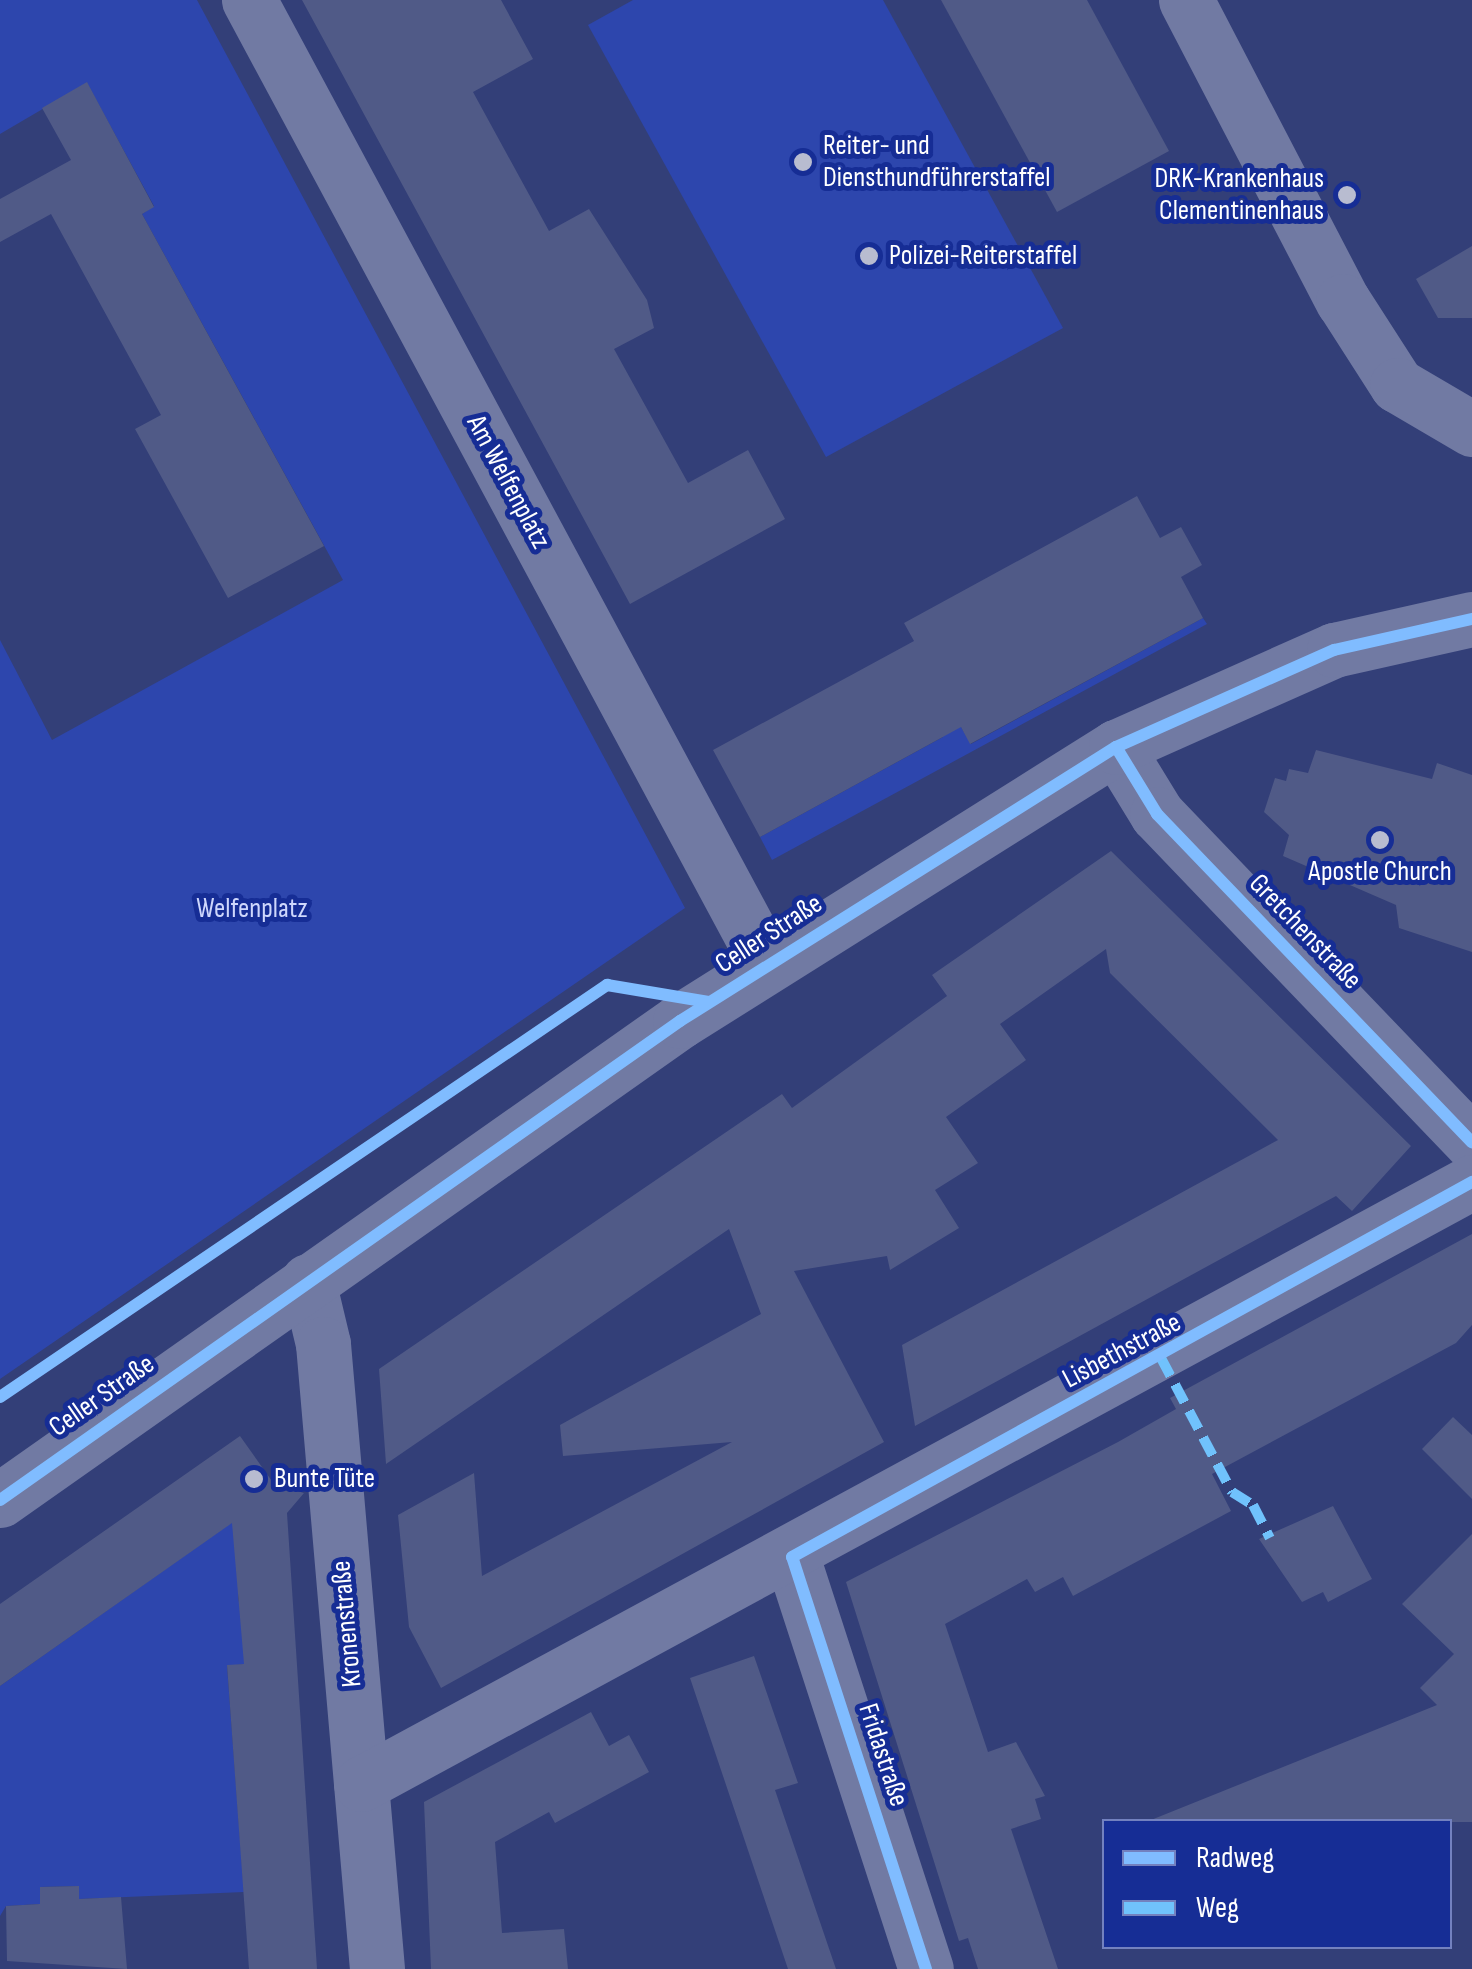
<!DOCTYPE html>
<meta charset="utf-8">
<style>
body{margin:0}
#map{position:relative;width:1472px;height:1969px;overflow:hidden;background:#333f78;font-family:"Sofia Sans Condensed",sans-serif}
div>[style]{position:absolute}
.green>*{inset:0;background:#2d46ad}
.building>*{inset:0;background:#505a87}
.minor>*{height:55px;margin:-27.5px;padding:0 27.5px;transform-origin:27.5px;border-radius:27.5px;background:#717aa3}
.tertiary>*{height:55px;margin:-27.5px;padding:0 27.5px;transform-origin:27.5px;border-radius:27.5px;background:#717aa3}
.quiet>*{height:10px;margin-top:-5px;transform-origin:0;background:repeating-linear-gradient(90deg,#70c2fc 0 20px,transparent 0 30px)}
.cycleway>*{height:12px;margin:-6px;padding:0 6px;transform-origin:6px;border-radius:6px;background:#80bcff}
.dots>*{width:28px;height:28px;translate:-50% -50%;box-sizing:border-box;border:5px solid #162d95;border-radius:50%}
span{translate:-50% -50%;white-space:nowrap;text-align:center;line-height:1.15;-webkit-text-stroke:10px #162d95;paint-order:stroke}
.poi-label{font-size:28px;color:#fff}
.left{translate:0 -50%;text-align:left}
.right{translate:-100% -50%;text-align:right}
.street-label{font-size:28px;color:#fff}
.park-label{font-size:28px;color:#ced7fc}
.legend{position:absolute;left:1102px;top:1819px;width:350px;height:130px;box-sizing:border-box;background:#162d95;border:2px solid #7381bf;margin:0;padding:12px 18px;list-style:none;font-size:30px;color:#fff}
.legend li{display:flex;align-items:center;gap:20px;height:50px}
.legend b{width:50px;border:2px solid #7381bf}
</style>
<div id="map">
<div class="green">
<div style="clip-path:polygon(0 0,197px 0,685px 908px,0 1379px,0 640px,52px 740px,343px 580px,142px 214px,154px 206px,87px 83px,0 134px)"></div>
<div style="clip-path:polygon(633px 0,883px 0,1063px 328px,826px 457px,588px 25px)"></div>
<div style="clip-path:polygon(1203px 618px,1207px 624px,772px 860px,760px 837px,943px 737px,948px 705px,971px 744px)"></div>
<div style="clip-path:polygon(241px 1516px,238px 1598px,254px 1663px,227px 1666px,244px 1892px,79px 1899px,78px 1886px,40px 1887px,40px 1904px,6px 1906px,0 1916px,0 1686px)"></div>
</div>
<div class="building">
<div style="clip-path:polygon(302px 0,501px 0,533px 59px,473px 92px,549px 231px,589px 209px,647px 300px,654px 328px,614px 349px,688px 483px,748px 450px,785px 519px,630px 604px)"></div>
<div style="clip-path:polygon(941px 0,1087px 0,1169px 151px,1057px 212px)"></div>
<div style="clip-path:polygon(87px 82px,154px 207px,142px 214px,324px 546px,228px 598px,135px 429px,161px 415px,51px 214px,0 242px,0 199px,71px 160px,42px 108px)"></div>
<div style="clip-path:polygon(1472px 246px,1472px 318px,1438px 318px,1416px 279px)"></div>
<div style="clip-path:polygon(1137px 496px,1160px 538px,1181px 527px,1202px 565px,1181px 577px,1203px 618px,970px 744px,961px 727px,760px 837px,713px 750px,914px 641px,904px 623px)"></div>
<div style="clip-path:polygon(1316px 750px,1432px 779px,1437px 763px,1472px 775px,1472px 952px,1399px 928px,1396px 905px,1283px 856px,1289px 835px,1264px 812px,1275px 778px,1286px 781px,1289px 769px,1308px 773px)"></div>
<div style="clip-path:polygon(1111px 851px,1411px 1146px,1352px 1211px,1336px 1196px,915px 1426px,902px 1345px,1278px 1140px,1110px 973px,1106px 949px,1000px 1024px,1026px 1060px,946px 1117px,978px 1163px,935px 1190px,959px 1228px,890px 1270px,887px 1256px,794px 1271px,884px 1442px,441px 1688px,409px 1627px,398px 1515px,474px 1473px,482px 1576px,732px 1442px,563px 1456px,560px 1425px,761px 1314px,729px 1229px,386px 1464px,379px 1369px,782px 1094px,792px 1108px,947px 996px,932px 975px)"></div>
<div style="clip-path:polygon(1472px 1234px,1472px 1325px,1456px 1343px,1212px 1474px,1231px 1511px,1073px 1596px,1063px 1577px,1035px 1592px,1027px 1579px,945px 1624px,988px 1752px,1016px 1742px,1045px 1796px,1035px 1799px,1041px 1819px,1011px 1829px,1058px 1969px,978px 1969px,968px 1938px,959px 1941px,846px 1582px,1118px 1442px,1176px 1409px,1170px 1398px)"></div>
<div style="clip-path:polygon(1453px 1417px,1472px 1435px,1472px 1499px,1422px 1449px)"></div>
<div style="clip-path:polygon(240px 1436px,274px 1484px,304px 1493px,287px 1513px,317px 1969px,249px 1969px,227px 1665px,244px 1664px,232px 1523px,0 1686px,0 1604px)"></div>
<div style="clip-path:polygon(1333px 1506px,1372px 1579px,1328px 1602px,1323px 1592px,1302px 1602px,1259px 1539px)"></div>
<div style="clip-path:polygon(1472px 1534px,1472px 1822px,1146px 1822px,1437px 1705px,1420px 1688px,1454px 1654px,1402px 1604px)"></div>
<div style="clip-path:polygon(754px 1656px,798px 1783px,775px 1790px,836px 1969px,788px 1969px,690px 1678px)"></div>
<div style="clip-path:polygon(591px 1712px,609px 1746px,629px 1735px,649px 1772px,555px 1823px,549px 1812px,495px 1842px,502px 1933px,564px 1929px,568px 1969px,431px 1969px,424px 1802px)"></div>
<div style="clip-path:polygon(79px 1886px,79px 1899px,121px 1897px,127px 1969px,7px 1961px,6px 1906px,40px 1904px,40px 1887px)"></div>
</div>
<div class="minor">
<div style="left:249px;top:0;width:1094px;rotate:61.75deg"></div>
<div style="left:1186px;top:0;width:339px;rotate:62.5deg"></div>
<div style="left:1343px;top:301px;width:100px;rotate:57.3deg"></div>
<div style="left:1397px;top:385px;width:87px;rotate:30.4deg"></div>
<div style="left:1116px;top:747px;width:79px;rotate:58.5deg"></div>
<div style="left:1157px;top:814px;width:455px;rotate:46.2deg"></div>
<div style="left:308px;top:1281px;width:65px;rotate:76.6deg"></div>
<div style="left:323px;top:1344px;width:627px;rotate:85.06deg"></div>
<div style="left:792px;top:1557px;width:433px;rotate:72deg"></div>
<div style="left:361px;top:1784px;width:1264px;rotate:-28.45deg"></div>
</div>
<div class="tertiary">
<div style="left:0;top:1500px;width:832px;rotate:-35.16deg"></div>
<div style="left:680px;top:1021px;width:515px;rotate:-32.15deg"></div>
<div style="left:1116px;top:747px;width:239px;rotate:-24deg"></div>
<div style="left:1334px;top:650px;width:141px;rotate:-12.7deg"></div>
</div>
<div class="quiet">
<div style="left:1161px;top:1358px;width:152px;rotate:62.1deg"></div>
<div style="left:1232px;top:1492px;width:25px;rotate:32deg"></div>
<div style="left:1253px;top:1505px;width:37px;rotate:63deg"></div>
</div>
<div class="cycleway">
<div style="left:1116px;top:747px;width:79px;rotate:58.5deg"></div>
<div style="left:1157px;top:814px;width:455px;rotate:46.2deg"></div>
<div style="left:0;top:1397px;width:734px;rotate:-34.17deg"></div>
<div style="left:607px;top:985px;width:103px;rotate:9.5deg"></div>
<div style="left:0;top:1500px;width:832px;rotate:-35.16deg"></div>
<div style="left:680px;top:1021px;width:515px;rotate:-32.15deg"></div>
<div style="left:1116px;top:747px;width:239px;rotate:-24deg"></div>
<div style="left:1334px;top:650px;width:141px;rotate:-12.7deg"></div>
<div style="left:926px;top:1969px;width:433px;rotate:-108deg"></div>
<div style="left:792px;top:1557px;width:777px;rotate:-28.88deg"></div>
</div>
<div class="dots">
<div style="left:803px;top:162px;background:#b8bcd0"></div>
<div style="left:1347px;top:195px;background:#b8bcd0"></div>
<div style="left:869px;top:256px;background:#b8bcd0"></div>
<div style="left:1380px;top:840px;background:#b8bcd0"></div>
<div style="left:254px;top:1479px;background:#b8bcd0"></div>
</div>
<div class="poi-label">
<span class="left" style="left:823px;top:162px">Reiter- und<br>Diensthundführerstaffel</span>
<span class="right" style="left:1324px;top:195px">DRK-Krankenhaus<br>Clementinenhaus</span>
<span class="left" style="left:889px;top:256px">Polizei-Reiterstaffel</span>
<span style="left:1380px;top:872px">Apostle Church</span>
<span class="left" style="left:274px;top:1479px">Bunte Tüte</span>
</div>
<div class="street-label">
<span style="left:508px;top:482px;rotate:62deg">Am Welfenplatz</span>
<span style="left:1305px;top:932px;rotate:46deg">Gretchenstraße</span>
<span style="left:769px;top:934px;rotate:-33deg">Celler Straße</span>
<span style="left:1122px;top:1351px;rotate:-28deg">Lisbethstraße</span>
<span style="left:102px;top:1396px;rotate:-35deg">Celler Straße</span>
<span style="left:347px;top:1624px;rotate:-95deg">Kronenstraße</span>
<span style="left:883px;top:1755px;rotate:72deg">Fridastraße</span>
</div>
<div class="park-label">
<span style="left:252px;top:909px">Welfenplatz</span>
</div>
<ul class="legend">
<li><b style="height:12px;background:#80bcff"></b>Radweg</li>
<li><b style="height:12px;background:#70c2fc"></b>Weg</li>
</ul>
</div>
